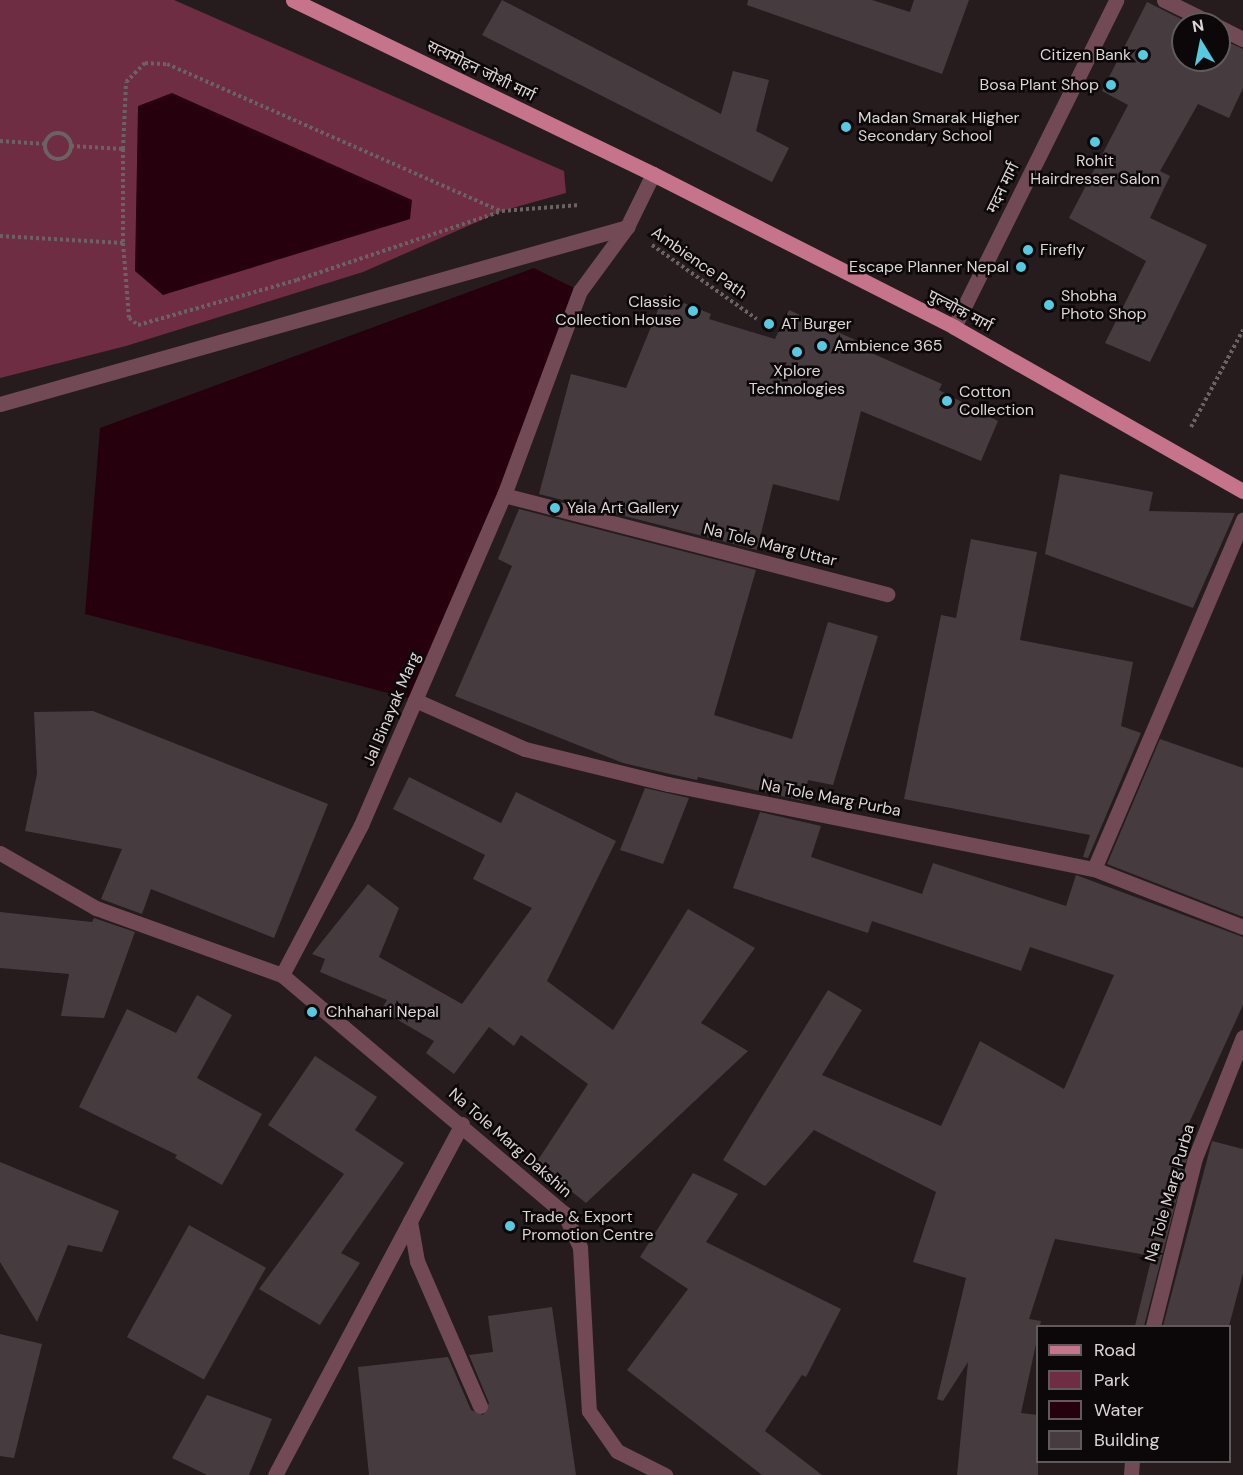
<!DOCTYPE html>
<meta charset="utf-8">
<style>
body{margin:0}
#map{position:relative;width:1243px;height:1475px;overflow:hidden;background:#261c1e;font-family:"DM Sans","Noto Sans Devanagari",sans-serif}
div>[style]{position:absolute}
.green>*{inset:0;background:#6e2d42}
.water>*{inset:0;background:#26000d}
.building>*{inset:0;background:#463b3e;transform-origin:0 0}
.path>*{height:4px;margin-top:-2px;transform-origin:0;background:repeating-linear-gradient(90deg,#6b6264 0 3px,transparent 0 6px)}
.path>.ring{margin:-2px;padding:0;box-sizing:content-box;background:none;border:4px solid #6b6264;border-radius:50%}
.minor>*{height:15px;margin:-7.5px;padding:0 7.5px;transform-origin:7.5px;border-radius:7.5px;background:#724a55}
.major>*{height:15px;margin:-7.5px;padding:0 7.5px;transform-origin:7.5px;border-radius:7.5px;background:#c6748b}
.dots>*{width:16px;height:16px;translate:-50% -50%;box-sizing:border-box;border:3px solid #0c0809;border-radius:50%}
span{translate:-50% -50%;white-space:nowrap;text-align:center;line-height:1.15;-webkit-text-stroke:5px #0c0809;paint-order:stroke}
.poi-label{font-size:16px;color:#ddd6d7}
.right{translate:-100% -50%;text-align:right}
.left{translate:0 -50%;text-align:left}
.street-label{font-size:16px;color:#ddd6d7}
.legend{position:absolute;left:1036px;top:1325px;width:195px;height:138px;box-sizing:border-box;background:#0c0809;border:2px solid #605a5b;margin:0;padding:8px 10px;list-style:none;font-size:18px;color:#ddd6d7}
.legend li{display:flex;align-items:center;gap:12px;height:30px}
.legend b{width:30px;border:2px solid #605a5b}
.north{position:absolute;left:1171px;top:12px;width:60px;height:60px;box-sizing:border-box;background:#0c0809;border:2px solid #605a5b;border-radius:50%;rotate:350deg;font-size:16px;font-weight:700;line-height:24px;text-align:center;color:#ddd6d7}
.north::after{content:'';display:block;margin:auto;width:21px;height:27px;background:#55cae0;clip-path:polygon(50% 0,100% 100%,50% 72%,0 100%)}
</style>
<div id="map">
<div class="green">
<div style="clip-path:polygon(0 0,174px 0,564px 171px,566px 193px,502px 211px,363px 272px,126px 346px,0 378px)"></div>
</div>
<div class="water">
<div style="clip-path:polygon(172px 93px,412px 200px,410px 219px,163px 295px,135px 271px,138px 106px)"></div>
<div style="clip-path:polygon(534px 268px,580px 291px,415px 700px,85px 614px,100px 428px)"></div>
</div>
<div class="building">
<div style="clip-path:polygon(502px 0,721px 114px,733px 71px,769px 80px,756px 131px,789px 148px,772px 182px,482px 35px)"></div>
<div style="clip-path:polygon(748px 0,872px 0,910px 12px,914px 0,969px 0,942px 74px,747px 5px)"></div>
<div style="clip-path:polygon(1147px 2px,1191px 24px,1183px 24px,1183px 60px,1219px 60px,1219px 38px,1243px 49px,1243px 88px,1229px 118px,1198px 104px,1160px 171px,1170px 176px,1150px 218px,1207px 245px,1150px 362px,1105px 343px,1146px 261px,1069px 218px,1128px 105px,1102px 91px)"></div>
<div style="clip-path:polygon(664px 295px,711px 314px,709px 319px,775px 339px,789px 310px,862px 343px,860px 348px,942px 384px,939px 390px,998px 421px,981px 461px,861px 411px,839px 501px,773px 484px,757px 550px,539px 494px,571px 374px,626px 388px)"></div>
<div style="clip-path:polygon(1060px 474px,1153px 492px,1149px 511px,1235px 513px,1193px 608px,1045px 554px)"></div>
<div style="clip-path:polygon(519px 509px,756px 570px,714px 715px,792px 739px,828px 622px,878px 636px,833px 785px,808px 780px,803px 801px,698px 777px,697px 780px,670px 774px,623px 763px,455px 696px,512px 566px,498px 559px)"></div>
<div style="clip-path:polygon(971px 539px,1037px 552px,1020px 640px,1133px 662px,1121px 726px,1141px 733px,1088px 858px,1083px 857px,1090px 835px,904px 799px,941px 615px,956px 618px)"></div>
<div style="clip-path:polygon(93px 711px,328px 804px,274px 938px,151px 889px,142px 914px,101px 899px,122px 849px,25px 831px,37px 774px,34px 712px)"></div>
<div style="clip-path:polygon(1160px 739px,1243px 768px,1243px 917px,1107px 864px)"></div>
<div style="clip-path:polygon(409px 777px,501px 823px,516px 792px,616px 841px,547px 981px,613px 1030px,688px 909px,755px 948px,701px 1023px,748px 1051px,586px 1203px,536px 1163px,588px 1084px,521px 1035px,514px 1046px,489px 1027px,454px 1074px,426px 1053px,434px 1041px,381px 1010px,387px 1000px,320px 972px,325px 959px,312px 954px,368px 884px,399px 908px,379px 957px,462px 1004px,532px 908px,473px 879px,485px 855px,393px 809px)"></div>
<div style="clip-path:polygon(645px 788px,689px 798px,663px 864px,620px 850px)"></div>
<div style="clip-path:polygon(760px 812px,821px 826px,811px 857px,922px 894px,933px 863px,1066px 906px,1076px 875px,1243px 937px,1243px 1005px,1184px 1134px,1193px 1136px,1144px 1326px,1135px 1326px,1152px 1256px,1055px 1239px,1029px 1319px,1041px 1321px,1021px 1413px,1038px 1415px,1038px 1475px,957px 1475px,968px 1362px,943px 1401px,937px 1399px,966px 1278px,913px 1262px,936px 1192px,814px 1130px,765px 1186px,723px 1160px,828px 990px,862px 1010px,822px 1075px,941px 1126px,980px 1041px,1064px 1089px,1114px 975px,1030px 947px,1021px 971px,872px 921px,868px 933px,733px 888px)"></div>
<div style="clip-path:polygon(0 912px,92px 922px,94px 918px,135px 932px,104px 1018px,61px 1016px,69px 974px,0 968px)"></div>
<div style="clip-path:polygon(197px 995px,232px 1015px,197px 1078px,262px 1114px,222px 1185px,175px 1158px,177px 1155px,79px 1107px,127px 1009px,176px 1033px)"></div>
<div style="clip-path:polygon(315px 1056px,377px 1097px,355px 1130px,404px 1163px,341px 1253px,360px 1263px,320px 1325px,259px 1289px,344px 1174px,268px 1125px)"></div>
<div style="clip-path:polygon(1212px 1141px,1243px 1149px,1243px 1273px,1229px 1326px,1163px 1326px)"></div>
<div style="clip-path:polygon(0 1162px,119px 1211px,102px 1252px,68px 1245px,37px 1322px,0 1262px)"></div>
<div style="clip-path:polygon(693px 1173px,738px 1194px,706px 1242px,841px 1309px,806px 1377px,802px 1375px,765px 1431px,822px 1475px,762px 1475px,627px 1370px,688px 1289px,640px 1257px)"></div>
<div style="left:189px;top:1225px;width:88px;height:128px;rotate:29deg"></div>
<div style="clip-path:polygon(552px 1307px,576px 1475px,369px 1475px,358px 1367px,448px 1357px,471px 1410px,483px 1415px,489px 1403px,469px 1355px,493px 1352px,488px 1316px)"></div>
<div style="clip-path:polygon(0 1334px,42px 1344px,14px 1458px,0 1456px)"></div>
<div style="clip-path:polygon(207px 1395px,272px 1419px,249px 1475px,207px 1475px,172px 1458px)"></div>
</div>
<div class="path">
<div class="ring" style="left:45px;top:133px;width:22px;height:22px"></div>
<div style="left:0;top:141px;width:46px;rotate:3.7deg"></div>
<div style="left:71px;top:146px;width:52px;rotate:3.3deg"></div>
<div style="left:123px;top:149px;width:94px;rotate:90deg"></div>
<div style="left:123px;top:243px;width:75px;rotate:85.4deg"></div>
<div style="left:129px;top:318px;width:11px;rotate:38deg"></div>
<div style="left:138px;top:325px;width:165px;rotate:-15.8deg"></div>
<div style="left:297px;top:280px;width:216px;rotate:-18.6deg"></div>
<div style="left:502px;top:211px;width:78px;rotate:-4.4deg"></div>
<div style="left:123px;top:149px;width:67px;rotate:-87.4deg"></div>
<div style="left:126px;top:82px;width:27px;rotate:-45deg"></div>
<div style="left:145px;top:63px;width:22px;rotate:3deg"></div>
<div style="left:167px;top:64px;width:365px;rotate:23.8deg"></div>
<div style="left:0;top:236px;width:123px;rotate:3.3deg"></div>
<div style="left:652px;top:245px;width:128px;rotate:35.2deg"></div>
<div style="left:1191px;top:427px;width:110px;rotate:-61.8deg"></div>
</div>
<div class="minor">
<div style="left:1164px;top:0;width:55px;rotate:26.1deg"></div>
<div style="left:1219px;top:27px;width:27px;rotate:27deg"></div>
<div style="left:954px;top:327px;width:365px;rotate:-63.6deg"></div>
<div style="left:0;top:404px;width:652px;rotate:-15.76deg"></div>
<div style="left:504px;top:495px;width:396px;rotate:14.5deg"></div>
<div style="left:415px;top:700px;width:120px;rotate:24deg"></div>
<div style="left:525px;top:749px;width:147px;rotate:13.8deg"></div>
<div style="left:668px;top:784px;width:434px;rotate:11.3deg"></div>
<div style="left:1094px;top:869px;width:160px;rotate:21.3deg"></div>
<div style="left:0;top:853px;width:111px;rotate:29.8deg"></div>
<div style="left:96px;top:908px;width:198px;rotate:19.8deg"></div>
<div style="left:282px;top:975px;width:170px;rotate:-62.2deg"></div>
<div style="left:361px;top:825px;width:360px;rotate:-66.6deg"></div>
<div style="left:504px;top:495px;width:218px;rotate:-69.6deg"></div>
<div style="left:580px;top:291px;width:79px;rotate:-53.7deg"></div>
<div style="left:627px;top:227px;width:59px;rotate:-63.9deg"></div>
<div style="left:1094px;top:869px;width:380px;rotate:-66.9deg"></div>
<div style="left:282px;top:975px;width:369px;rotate:40.2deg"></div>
<div style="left:564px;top:1213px;width:38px;rotate:65deg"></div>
<div style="left:580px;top:1247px;width:164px;rotate:86.9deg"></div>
<div style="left:589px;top:1411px;width:49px;rotate:55deg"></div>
<div style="left:617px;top:1451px;width:54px;rotate:26.6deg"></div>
<div style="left:462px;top:1124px;width:110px;rotate:118.2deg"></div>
<div style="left:410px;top:1221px;width:41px;rotate:80.1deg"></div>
<div style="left:417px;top:1261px;width:158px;rotate:66.5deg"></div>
<div style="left:1153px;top:1326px;width:173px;rotate:-76deg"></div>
<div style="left:1195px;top:1158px;width:130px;rotate:-68.4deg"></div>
<div style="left:275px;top:1475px;width:288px;rotate:-62deg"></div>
<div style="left:1131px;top:1475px;width:13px;rotate:-86deg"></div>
</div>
<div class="major">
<div style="left:293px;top:0;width:400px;rotate:25.8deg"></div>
<div style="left:653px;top:174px;width:338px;rotate:26.9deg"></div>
<div style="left:954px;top:327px;width:332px;rotate:29.6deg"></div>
</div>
<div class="dots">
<div style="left:1143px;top:55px;background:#55cae0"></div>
<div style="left:1111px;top:85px;background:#55cae0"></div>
<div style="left:846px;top:127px;background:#55cae0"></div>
<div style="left:1095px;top:142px;background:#55cae0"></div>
<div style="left:1028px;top:250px;background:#55cae0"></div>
<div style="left:1021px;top:267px;background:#55cae0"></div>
<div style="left:1049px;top:305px;background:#55cae0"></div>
<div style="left:693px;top:311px;background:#55cae0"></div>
<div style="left:769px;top:324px;background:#55cae0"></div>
<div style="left:822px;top:346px;background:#55cae0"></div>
<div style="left:797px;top:352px;background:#55cae0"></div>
<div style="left:947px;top:401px;background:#55cae0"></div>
<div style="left:555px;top:508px;background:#55cae0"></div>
<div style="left:312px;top:1012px;background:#55cae0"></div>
<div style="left:510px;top:1226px;background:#55cae0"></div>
</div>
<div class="poi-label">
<span class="right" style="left:1131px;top:55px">Citizen Bank</span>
<span class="right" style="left:1099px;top:85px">Bosa Plant Shop</span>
<span class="left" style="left:858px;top:127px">Madan Smarak Higher<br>Secondary School</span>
<span style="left:1095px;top:170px">Rohit<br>Hairdresser Salon</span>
<span class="left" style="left:1040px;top:250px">Firefly</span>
<span class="right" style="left:1009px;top:267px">Escape Planner Nepal</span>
<span class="left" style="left:1061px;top:305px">Shobha<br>Photo Shop</span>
<span class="right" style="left:681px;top:311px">Classic<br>Collection House</span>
<span class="left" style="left:781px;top:324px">AT Burger</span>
<span class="left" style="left:834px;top:346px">Ambience 365</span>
<span style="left:797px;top:380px">Xplore<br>Technologies</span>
<span class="left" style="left:959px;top:401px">Cotton<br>Collection</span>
<span class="left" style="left:567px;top:508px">Yala Art Gallery</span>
<span class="left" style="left:326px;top:1012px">Chhahari Nepal</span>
<span class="left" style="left:522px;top:1226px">Trade &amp; Export<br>Promotion Centre</span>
</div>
<div class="street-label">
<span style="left:481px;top:71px;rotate:26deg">सत्यमोहन जोशी मार्ग</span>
<span style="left:1003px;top:188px;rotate:-64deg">मदन मार्ग</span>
<span style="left:699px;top:263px;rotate:35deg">Ambience Path</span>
<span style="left:960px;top:311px;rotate:28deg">पुल्चोक मार्ग</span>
<span style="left:770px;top:545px;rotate:14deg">Na Tole Marg Uttar</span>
<span style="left:392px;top:709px;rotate:-67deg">Jal Binayak Marg</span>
<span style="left:831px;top:798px;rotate:11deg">Na Tole Marg Purba</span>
<span style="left:510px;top:1143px;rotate:41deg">Na Tole Marg Dakshin</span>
<span style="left:1170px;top:1193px;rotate:-74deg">Na Tole Marg Purba</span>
</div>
<ul class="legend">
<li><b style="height:8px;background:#c6748b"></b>Road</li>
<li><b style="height:16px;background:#6e2d42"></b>Park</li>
<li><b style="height:16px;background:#26000d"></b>Water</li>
<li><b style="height:16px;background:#463b3e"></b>Building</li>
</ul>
<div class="north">N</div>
</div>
